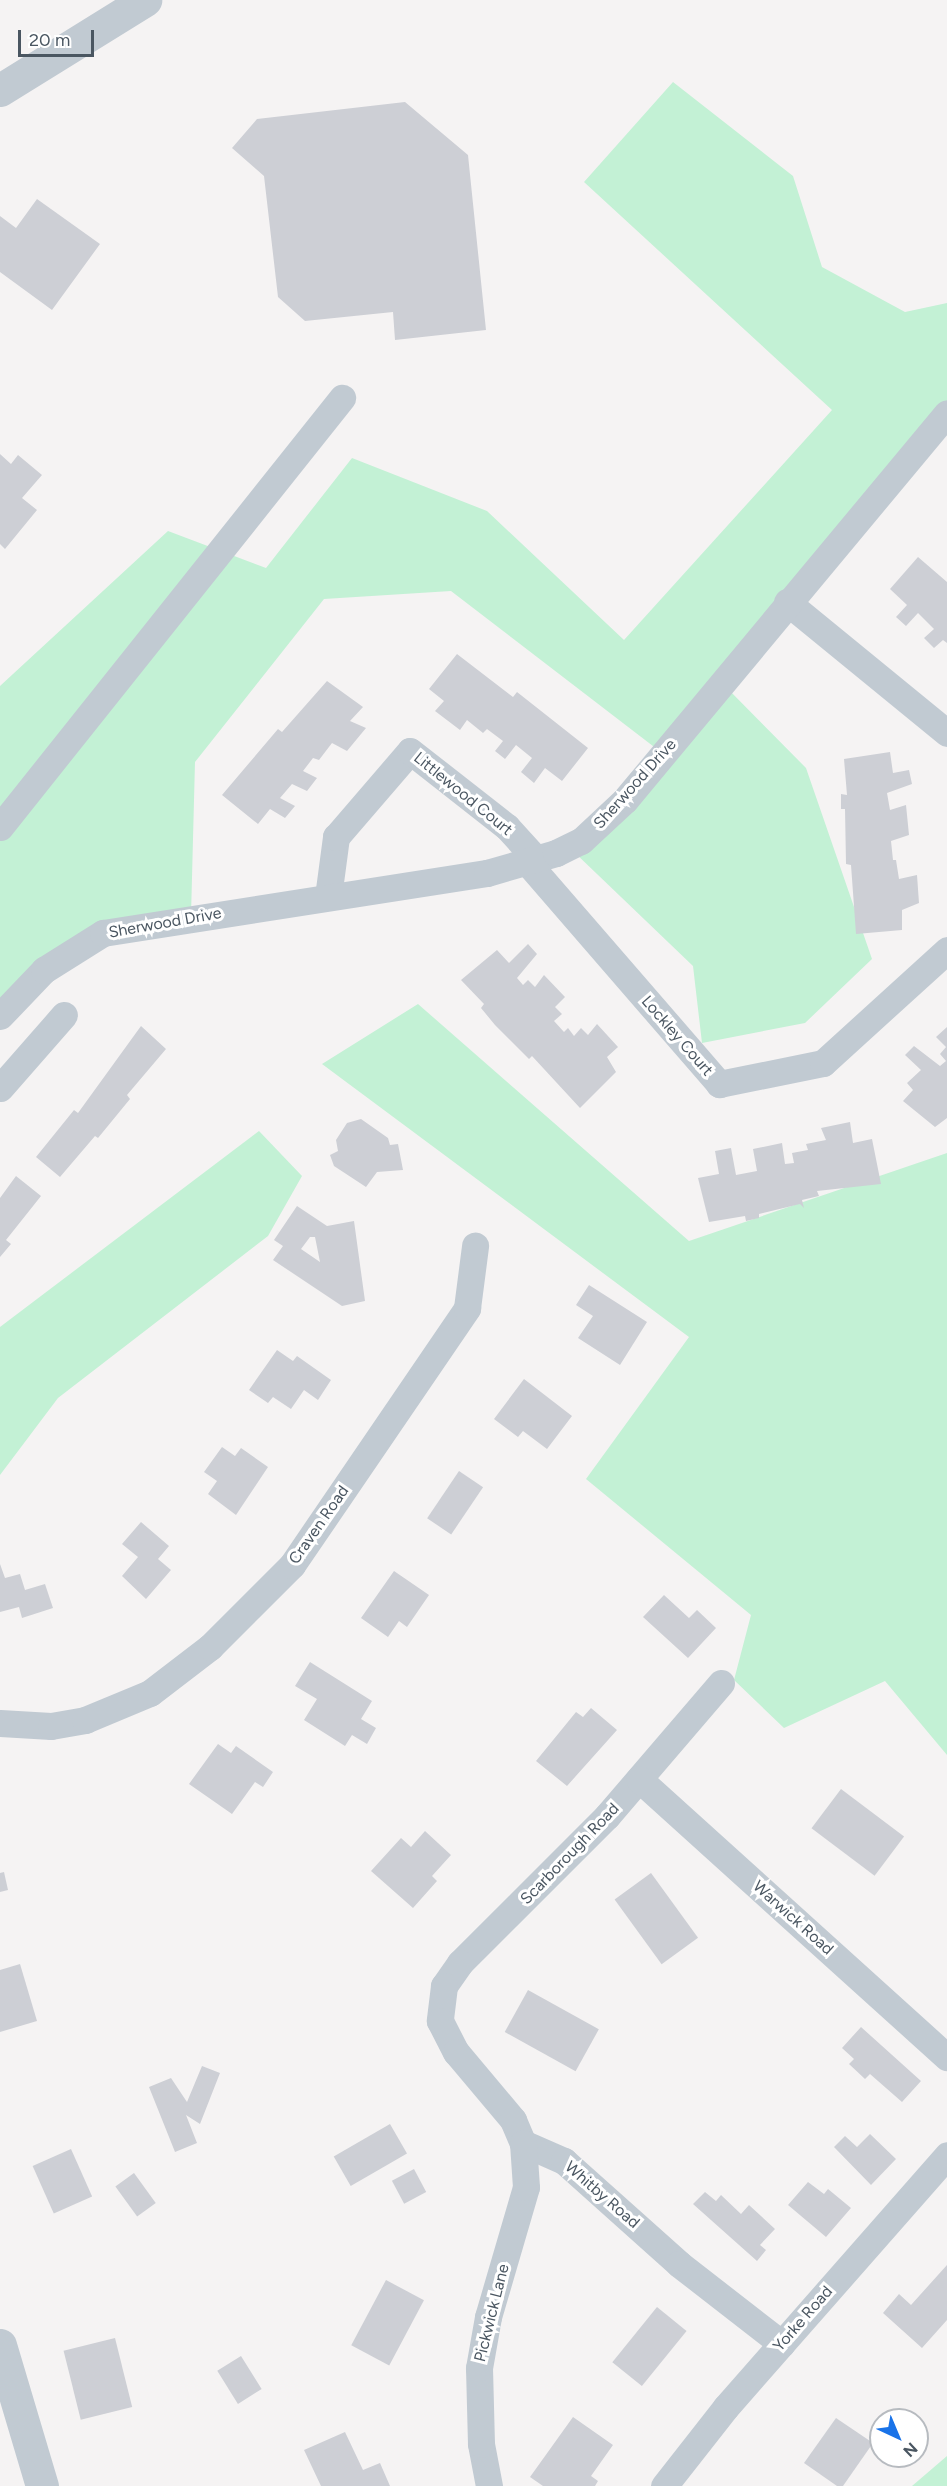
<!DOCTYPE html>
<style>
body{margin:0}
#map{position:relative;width:947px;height:2486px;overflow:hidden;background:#f5f3f3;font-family:Figtree,sans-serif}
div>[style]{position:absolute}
.green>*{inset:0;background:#c3f1d5}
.building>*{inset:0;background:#cdcfd5;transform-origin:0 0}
.minor>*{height:27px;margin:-13.5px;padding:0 13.5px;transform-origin:13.5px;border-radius:13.5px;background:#c1cad2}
.tertiary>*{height:33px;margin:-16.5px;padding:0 16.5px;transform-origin:16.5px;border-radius:16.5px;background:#c1cad2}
span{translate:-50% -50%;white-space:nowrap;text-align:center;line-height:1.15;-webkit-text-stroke:6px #fff;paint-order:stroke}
.street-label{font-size:16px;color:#4a5661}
.north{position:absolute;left:869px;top:2408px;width:60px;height:60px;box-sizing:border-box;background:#fff;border:2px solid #b7bbc0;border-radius:50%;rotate:136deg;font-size:16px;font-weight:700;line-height:24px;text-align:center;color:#4a5661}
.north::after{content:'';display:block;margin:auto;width:21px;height:27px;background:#1a73e8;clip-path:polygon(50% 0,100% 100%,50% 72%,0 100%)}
.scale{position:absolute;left:18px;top:30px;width:76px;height:27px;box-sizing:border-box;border:3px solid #4a5661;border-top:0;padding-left:8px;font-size:18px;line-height:21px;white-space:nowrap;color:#4a5661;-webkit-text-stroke:4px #fff;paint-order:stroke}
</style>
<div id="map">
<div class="green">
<div style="clip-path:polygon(673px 82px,793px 176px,822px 267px,905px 312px,947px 303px,947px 423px,724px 685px,806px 768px,872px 959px,805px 1023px,702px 1043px,693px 966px,573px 851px,662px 753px,451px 591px,324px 599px,195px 762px,191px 916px,62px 955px,0 1029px,0 686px,168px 531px,266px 568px,352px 458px,487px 511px,624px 640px,832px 410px,584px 182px)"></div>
<div style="clip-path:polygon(418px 1004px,689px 1241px,947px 1153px,947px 1755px,885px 1681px,784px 1728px,734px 1680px,751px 1615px,586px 1479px,689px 1337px,322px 1064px)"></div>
<div style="clip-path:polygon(259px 1131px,302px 1176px,268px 1236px,58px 1398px,0 1475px,0 1327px)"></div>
<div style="clip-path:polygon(947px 2456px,947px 2486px,912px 2486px)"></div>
</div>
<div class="building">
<div style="clip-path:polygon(405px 102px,468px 155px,486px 330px,395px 340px,393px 312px,305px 321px,278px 297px,264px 176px,232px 148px,257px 119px)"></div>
<div style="clip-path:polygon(37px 199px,100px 244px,52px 310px,0 272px,0 216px,16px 228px)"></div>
<div style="clip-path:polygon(0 454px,11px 464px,18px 455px,42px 475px,22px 498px,37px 510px,5px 549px,0 544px)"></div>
<div style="clip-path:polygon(918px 557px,947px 582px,947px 643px,943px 640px,934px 648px,924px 638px,934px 629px,918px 613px,906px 626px,896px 617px,907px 605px,890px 589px)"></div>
<div style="clip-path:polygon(457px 654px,513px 697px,517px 692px,588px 748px,562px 781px,545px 768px,534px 783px,521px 772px,532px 758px,516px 745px,505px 759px,495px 751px,503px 741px,487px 729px,483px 733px,467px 720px,460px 730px,435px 711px,444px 701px,429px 689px)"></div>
<div style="clip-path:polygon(327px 681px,363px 707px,350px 721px,366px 728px,347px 751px,332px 743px,319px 760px,313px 758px,303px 771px,317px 778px,307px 791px,292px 784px,280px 798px,295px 806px,285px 818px,270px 809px,258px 824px,222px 795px,278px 729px,282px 732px)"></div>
<div style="clip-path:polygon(890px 752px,893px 773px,909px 770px,912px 784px,887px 793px,890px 810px,906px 805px,909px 835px,891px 841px,893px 860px,896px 860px,899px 879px,917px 875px,919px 903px,902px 910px,902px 930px,856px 934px,851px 865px,846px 864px,845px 809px,841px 809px,841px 794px,847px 795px,844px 759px)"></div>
<div style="clip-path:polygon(528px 944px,537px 954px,517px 978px,523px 985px,528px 980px,535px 987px,544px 975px,565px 997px,555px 1007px,562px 1014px,554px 1021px,564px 1032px,568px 1028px,574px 1036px,581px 1028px,588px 1035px,597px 1024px,618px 1047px,607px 1057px,616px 1072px,580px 1108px,532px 1056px,529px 1059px,495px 1025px,481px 1008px,484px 1004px,461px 980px,497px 950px,509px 963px)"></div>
<div style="clip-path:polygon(141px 1026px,166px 1049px,127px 1095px,130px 1099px,98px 1138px,95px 1136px,60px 1177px,36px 1157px,74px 1110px,78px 1113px)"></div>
<div style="clip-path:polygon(947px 1027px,947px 1118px,935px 1127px,903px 1101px,913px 1090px,907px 1083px,921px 1070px,905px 1055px,914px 1046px,940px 1066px,946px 1061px,940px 1054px,946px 1047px,936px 1037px)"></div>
<div style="clip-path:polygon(361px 1119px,388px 1138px,390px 1145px,398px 1144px,403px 1170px,377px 1172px,366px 1187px,334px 1166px,330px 1155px,338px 1151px,336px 1140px,347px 1123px)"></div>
<div style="clip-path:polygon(850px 1122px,853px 1143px,872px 1139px,881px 1184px,817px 1191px,819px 1196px,802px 1200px,804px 1208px,800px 1204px,759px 1214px,759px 1218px,746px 1221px,745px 1216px,709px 1222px,698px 1178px,719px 1174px,715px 1151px,731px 1148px,736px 1175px,757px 1171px,753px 1149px,782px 1143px,785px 1164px,794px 1163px,792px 1153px,808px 1150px,806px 1144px,826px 1140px,821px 1128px)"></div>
<div style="clip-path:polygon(16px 1176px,41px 1196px,6px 1240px,11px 1244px,0 1257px,0 1198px)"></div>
<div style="clip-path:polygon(evenodd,297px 1206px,327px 1226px,354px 1221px,365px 1301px,342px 1306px,273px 1260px,283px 1246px,274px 1240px,297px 1206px,310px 1237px,315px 1237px,320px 1262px,301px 1249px,310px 1237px)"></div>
<div style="clip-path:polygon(589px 1285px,647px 1322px,620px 1365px,578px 1338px,593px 1316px,576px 1305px)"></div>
<div style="clip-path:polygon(277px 1350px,293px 1361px,297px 1356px,331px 1380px,318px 1400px,304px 1390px,291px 1409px,273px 1397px,268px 1403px,249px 1390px)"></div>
<div style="clip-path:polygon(524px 1379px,572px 1416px,547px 1449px,523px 1431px,518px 1437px,494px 1419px)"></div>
<div style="clip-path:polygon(222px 1447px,235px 1456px,241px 1448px,268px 1467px,236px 1515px,208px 1494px,217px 1481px,204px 1472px)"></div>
<div style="left:459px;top:1471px;width:29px;height:57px;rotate:34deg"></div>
<div style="clip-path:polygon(141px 1522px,169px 1546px,158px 1559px,171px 1570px,146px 1599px,122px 1576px,138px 1557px,122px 1544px)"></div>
<div style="clip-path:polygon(0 1564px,5px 1578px,20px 1574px,25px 1590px,45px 1584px,53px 1608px,22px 1618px,19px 1607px,0 1612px)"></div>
<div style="clip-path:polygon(394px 1571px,429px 1595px,407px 1627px,399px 1621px,388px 1637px,361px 1618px)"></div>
<div style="clip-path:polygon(664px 1595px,689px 1618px,697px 1610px,716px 1628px,688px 1658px,643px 1617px)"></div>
<div style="clip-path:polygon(310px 1662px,372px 1701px,361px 1719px,376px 1728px,367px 1744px,352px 1735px,345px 1746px,304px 1720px,317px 1699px,295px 1686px)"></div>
<div style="clip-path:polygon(591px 1708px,617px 1730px,567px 1786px,536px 1761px,576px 1712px,583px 1717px)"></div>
<div style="clip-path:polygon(218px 1744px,231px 1753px,236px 1746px,273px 1772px,263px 1787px,255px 1782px,232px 1814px,189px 1784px)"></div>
<div style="left:841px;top:1789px;width:79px;height:49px;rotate:37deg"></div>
<div style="clip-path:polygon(425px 1831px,451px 1855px,432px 1876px,437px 1881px,413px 1908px,371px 1871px,401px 1838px,411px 1847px)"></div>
<div style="clip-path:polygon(4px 1872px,8px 1890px,0 1892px,0 1873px)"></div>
<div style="left:651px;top:1873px;width:80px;height:45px;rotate:54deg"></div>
<div style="clip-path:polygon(20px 1964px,37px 2021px,0 2032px,0 1970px)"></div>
<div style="left:528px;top:1990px;width:81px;height:48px;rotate:29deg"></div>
<div style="clip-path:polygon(861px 2027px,921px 2081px,902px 2102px,870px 2074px,865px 2079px,849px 2064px,854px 2059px,842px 2048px)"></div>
<div style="clip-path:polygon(202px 2066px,220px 2073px,200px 2124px,186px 2115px,197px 2143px,175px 2152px,149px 2087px,171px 2078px,187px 2102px)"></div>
<div style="left:390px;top:2124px;width:34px;height:65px;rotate:60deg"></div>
<div style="clip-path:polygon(870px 2134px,896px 2159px,871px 2185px,834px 2147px,845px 2136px,857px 2147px)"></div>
<div style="left:71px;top:2149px;width:52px;height:42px;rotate:66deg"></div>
<div style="left:414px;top:2169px;width:26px;height:25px;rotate:62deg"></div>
<div style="left:134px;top:2173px;width:37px;height:23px;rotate:54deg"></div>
<div style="clip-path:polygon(808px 2182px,824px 2194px,828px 2189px,851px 2208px,826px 2237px,788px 2205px)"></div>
<div style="clip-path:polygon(705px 2192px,716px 2201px,721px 2195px,741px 2214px,749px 2205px,775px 2229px,760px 2245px,766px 2250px,757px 2261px,693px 2204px)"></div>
<div style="clip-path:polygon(947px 2265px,947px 2320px,922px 2348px,883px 2313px,899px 2294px,911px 2305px)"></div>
<div style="left:386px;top:2280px;width:43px;height:74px;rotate:28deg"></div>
<div style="left:657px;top:2307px;width:38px;height:71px;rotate:39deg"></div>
<div style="left:115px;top:2338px;width:71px;height:53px;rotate:76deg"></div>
<div style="left:241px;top:2356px;width:39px;height:28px;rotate:58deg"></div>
<div style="clip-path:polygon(573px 2417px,613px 2445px,591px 2476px,598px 2481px,595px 2486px,543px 2486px,530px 2477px)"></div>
<div style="clip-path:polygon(836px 2418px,873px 2443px,843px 2486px,837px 2486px,804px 2463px)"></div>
<div style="clip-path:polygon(345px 2432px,363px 2470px,380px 2463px,390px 2486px,321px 2486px,304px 2450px)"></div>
</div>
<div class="minor">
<div style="left:787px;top:602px;width:207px;rotate:39.3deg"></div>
<div style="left:0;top:827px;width:549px;rotate:-51.44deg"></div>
<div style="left:527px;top:862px;width:294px;rotate:49.1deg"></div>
<div style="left:719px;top:1084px;width:106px;rotate:-11.4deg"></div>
<div style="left:823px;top:1063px;width:168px;rotate:-42.3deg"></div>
<div style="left:328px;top:897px;width:61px;rotate:-82.4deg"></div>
<div style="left:336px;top:837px;width:113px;rotate:-49.3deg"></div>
<div style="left:410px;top:751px;width:123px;rotate:38.1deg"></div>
<div style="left:507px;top:827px;width:43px;rotate:47.8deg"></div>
<div style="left:0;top:1016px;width:64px;rotate:-46.3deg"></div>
<div style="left:44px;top:970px;width:70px;rotate:-32.1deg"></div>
<div style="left:103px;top:933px;width:389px;rotate:-8.9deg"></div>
<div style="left:487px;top:873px;width:72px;rotate:-16.2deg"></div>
<div style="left:556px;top:853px;width:28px;rotate:-26deg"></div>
<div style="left:581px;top:841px;width:60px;rotate:-43deg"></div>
<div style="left:625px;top:800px;width:503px;rotate:-50.24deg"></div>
<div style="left:0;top:1088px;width:97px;rotate:-48.8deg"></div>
<div style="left:721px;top:1683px;width:175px;rotate:130.6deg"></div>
<div style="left:607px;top:1816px;width:208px;rotate:135deg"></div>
<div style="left:460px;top:1963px;width:28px;rotate:125deg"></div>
<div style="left:444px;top:1986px;width:35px;rotate:97deg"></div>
<div style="left:440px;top:2021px;width:35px;rotate:63deg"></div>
<div style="left:456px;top:2052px;width:89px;rotate:50deg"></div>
<div style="left:513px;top:2120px;width:25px;rotate:67deg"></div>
<div style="left:523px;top:2143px;width:45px;rotate:23.7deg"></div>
<div style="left:564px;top:2161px;width:154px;rotate:41.8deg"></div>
<div style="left:679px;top:2264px;width:130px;rotate:37.8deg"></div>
<div style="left:0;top:1723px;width:51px;rotate:3.4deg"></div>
<div style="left:51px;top:1726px;width:35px;rotate:-10deg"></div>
<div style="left:85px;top:1720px;width:70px;rotate:-22.6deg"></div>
<div style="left:150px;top:1693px;width:76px;rotate:-37.5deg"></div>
<div style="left:210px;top:1647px;width:116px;rotate:-45deg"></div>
<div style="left:292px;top:1565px;width:311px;rotate:-55.7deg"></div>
<div style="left:467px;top:1308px;width:63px;rotate:-82.6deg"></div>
<div style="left:639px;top:1779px;width:415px;rotate:42.1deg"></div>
<div style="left:489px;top:2486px;width:43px;rotate:-100.8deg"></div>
<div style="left:481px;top:2444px;width:76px;rotate:-91.5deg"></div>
<div style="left:479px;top:2368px;width:52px;rotate:-80deg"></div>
<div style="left:488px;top:2317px;width:135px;rotate:-73.7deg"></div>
<div style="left:526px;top:2187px;width:44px;rotate:-93.9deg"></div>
<div style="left:664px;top:2486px;width:100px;rotate:-51.9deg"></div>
<div style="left:726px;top:2407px;width:335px;rotate:-48.7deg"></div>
</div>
<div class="tertiary">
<div style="left:0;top:90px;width:171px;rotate:-31.8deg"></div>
<div style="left:0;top:2345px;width:147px;rotate:73.4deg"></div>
</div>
<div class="street-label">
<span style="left:635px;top:784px;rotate:-48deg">Sherwood Drive</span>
<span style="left:463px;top:794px;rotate:39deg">Littlewood Court</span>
<span style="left:165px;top:923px;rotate:-10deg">Sherwood Drive</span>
<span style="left:677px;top:1036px;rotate:49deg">Lockley Court</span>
<span style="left:319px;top:1525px;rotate:-55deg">Craven Road</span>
<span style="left:570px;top:1854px;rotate:-46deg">Scarborough Road</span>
<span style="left:793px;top:1918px;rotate:42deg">Warwick Road</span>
<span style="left:602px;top:2195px;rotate:41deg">Whitby Road</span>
<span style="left:492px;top:2313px;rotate:-76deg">Pickwick Lane</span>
<span style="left:803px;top:2319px;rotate:-49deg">Yorke Road</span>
</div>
<div class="north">N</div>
<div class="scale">20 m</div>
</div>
